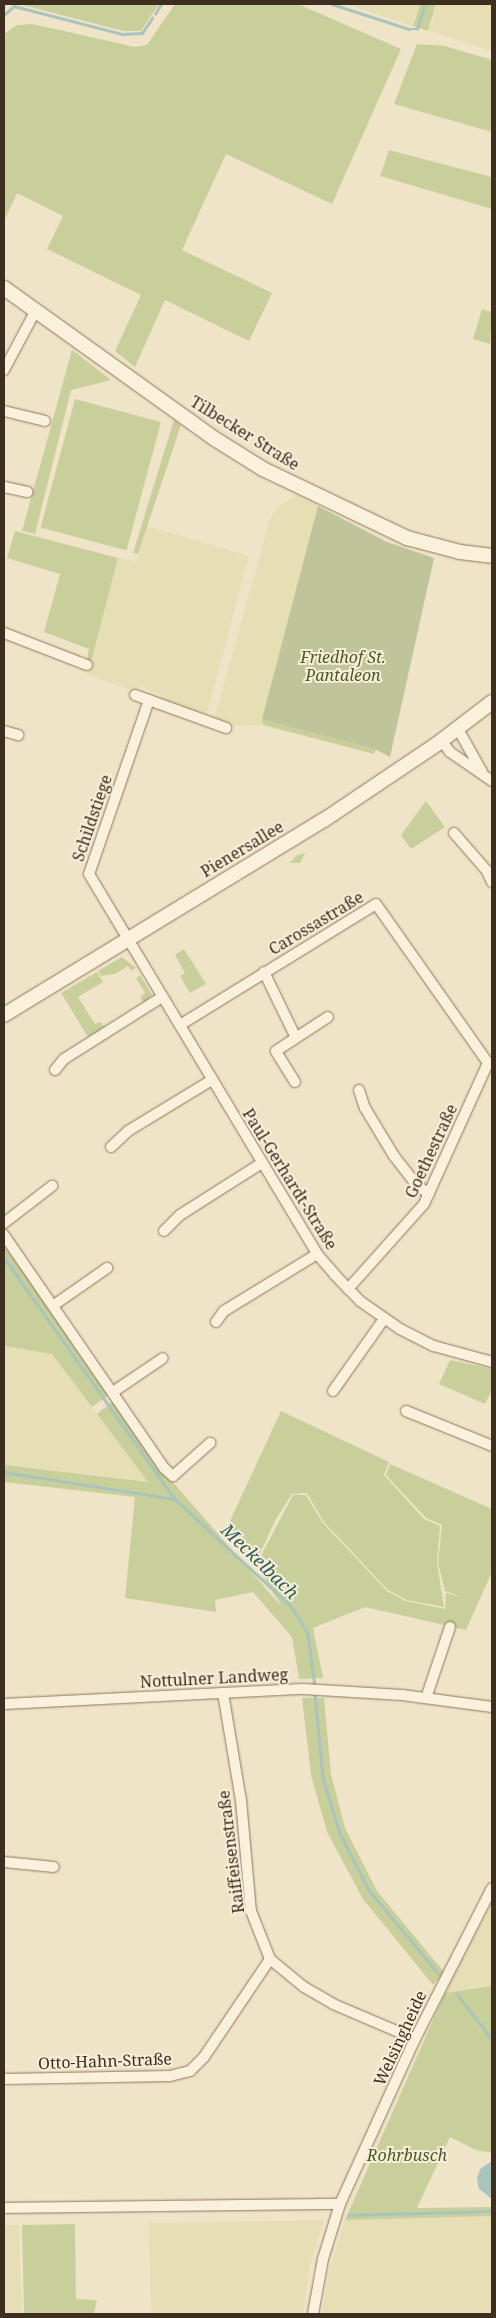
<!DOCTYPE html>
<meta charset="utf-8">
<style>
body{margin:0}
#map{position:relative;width:496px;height:2318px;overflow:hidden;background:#f0e4c8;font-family:"Noto Serif",serif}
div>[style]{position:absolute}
.farmland>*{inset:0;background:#e6deb5}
.green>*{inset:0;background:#c9cf9b;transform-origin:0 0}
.cemetery>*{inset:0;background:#bfc49a}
.water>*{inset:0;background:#a9c4bc}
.stream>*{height:2.5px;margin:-1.25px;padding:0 1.25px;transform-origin:1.25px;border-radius:1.25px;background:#a9c4bc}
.roads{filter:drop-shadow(0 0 1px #8d765c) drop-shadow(0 0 1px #8d765c)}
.minor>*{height:10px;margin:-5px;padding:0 5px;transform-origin:5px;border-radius:5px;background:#faf1dc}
.secondary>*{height:14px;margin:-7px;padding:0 7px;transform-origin:7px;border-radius:7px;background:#faf1dc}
span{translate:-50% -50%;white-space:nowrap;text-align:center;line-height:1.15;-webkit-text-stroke:4px #f7eed8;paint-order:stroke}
.street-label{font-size:16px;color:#3d2e20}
.park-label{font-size:16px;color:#4d5a26;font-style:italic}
.water-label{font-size:18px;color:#2f5d5a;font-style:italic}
.frame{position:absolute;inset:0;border:5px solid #3d2e20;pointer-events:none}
</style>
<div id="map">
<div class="farmland">
<div style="clip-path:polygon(346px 4px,419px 4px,412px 26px)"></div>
<div style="clip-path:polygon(437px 4px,492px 4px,492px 51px,429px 31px)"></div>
<div style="clip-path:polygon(296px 495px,318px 506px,262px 719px,263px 725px,226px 726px,214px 720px,270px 519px,278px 507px)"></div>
<div style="clip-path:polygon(147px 526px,249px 556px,206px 717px,160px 701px,162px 695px,139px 686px,136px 692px,88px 675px,118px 557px,136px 562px)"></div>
<div style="clip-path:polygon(4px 1346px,52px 1354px,148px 1482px,4px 1465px)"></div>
<div style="clip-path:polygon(492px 1902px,492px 1986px,445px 1993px,456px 1971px)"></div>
<div style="clip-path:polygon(492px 2216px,492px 2314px,322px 2314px,329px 2272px,345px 2220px)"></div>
<div style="clip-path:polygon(324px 2220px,310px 2265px,303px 2314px,151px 2314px,149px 2223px)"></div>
<div style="clip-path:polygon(4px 2225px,19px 2225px,22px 2314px,4px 2314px)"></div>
</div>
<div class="green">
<div style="clip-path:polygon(19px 4px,159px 4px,141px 31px,123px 31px)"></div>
<div style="clip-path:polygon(175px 4px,300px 5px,401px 49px,332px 204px,226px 154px,182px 250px,272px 293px,249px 341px,165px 300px,135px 367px,115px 351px,141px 295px,47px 249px,63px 216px,17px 193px,4px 221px,4px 34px,17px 25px,33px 24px,135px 47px,147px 45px)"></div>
<div style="clip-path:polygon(420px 4px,436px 4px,428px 31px,413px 26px)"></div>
<div style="clip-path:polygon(417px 44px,445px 46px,492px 60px,492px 132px,394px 104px)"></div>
<div style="clip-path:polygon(389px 150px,492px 177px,492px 209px,380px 176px)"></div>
<div style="clip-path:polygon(482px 309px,492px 312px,490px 344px,473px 339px)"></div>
<div style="clip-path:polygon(72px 350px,111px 380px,71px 390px,35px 534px,22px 531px)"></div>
<div style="left:75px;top:399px;width:89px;height:133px;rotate:15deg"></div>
<div style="clip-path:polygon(174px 420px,181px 425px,138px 554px,133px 553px)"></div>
<div style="clip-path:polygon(15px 531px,118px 558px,91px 662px,87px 660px,89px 649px,44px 632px,60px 574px,7px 558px)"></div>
<div style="clip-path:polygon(262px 719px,284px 724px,376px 749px,374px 754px,263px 725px)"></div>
<div style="clip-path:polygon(426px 801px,445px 827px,411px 849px,401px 835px)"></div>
<div style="clip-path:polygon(305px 853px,300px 863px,290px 863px,297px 855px)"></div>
<div style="clip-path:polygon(184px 949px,206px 984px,190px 993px,180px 976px,185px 973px,175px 955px)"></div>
<div style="clip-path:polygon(122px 957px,136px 968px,131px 971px,128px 966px,115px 974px,101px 976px,98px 971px)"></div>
<div style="clip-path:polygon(97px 972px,103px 982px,78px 997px,95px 1024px,100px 1022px,104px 1027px,88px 1037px,61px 993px)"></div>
<div style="clip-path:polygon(140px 975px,152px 995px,144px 1003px,140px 997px,145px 993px,136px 978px)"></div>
<div style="clip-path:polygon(4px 1246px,113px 1392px,92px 1407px,52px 1354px,4px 1346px)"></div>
<div style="clip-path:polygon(450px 1360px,492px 1369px,492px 1390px,485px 1404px,439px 1384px)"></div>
<div style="clip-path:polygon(113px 1401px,157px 1464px,282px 1607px,256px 1565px,293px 1495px,306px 1495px,322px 1522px,387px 1591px,406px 1601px,445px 1609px,446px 1593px,462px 1597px,445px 1591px,438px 1563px,442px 1525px,426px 1518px,386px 1475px,390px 1464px,492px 1509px,492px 1572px,466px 1630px,365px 1607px,313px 1628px,323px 1678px,299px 1679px,292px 1637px,253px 1592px,215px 1600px,216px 1612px,125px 1598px,135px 1497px,4px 1482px,4px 1465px,148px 1482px,97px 1414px)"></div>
<div style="clip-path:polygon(281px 1411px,389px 1462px,384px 1475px,424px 1519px,440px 1526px,437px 1563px,444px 1607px,407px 1600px,388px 1590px,323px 1521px,307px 1493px,292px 1494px,276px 1519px,255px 1564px,223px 1536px)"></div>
<div style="clip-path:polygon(302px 1698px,324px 1698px,331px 1774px,345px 1828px,377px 1891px,444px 1972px,433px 1985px,363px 1899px,327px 1832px,311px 1775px)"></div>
<div style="clip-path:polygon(492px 1986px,492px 2153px,476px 2150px,450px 2137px,417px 2208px,492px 2207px,492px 2216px,345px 2220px,445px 1993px)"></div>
<div style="clip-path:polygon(75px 2224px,76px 2299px,97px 2300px,94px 2314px,24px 2314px,22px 2225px)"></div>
</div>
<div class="cemetery">
<div style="clip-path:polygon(318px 506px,387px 542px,434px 558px,390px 757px,375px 749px,262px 719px)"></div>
</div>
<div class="water">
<div style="clip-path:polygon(492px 2161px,492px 2199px,479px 2189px,477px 2179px,480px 2169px)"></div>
</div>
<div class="stream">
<div style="left:332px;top:4px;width:81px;rotate:18deg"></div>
<div style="left:409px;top:29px;width:8px"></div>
<div style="left:417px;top:29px;width:26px;rotate:-72deg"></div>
<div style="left:155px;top:14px;width:12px;rotate:-59deg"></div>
<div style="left:4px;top:15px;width:13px;rotate:-42deg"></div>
<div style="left:14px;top:6px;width:112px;rotate:14.5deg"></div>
<div style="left:122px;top:34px;width:20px;rotate:-3deg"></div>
<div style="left:142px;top:33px;width:18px;rotate:-56deg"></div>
<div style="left:4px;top:1257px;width:296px;rotate:54.8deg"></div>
<div style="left:175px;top:1499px;width:158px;rotate:42.7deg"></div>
<div style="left:291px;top:1606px;width:32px;rotate:58deg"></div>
<div style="left:308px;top:1633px;width:54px;rotate:82.6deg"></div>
<div style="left:4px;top:1472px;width:173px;rotate:9deg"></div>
<div style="left:315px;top:1693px;width:85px;rotate:84.6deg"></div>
<div style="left:323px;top:1778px;width:58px;rotate:72.8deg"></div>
<div style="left:340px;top:1833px;width:64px;rotate:63deg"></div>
<div style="left:369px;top:1890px;width:108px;rotate:50.3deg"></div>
<div style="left:457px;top:1994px;width:57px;rotate:52.1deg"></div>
<div style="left:348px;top:2215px;width:144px;rotate:-1.6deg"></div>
</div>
<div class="roads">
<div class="minor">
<div style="left:4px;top:370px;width:68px;rotate:-61.9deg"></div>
<div style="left:4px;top:411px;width:42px;rotate:13.7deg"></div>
<div style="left:4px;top:487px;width:24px;rotate:12deg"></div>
<div style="left:4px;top:633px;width:89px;rotate:21.1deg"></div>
<div style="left:135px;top:695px;width:97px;rotate:19.9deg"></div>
<div style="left:149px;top:700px;width:184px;rotate:109deg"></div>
<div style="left:89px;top:874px;width:443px;rotate:59deg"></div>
<div style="left:317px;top:1254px;width:28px;rotate:49deg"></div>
<div style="left:335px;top:1275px;width:36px;rotate:46deg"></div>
<div style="left:360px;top:1301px;width:49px;rotate:35deg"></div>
<div style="left:400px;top:1329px;width:38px;rotate:27deg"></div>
<div style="left:434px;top:1346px;width:60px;rotate:15.4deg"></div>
<div style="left:458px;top:729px;width:49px;rotate:60.8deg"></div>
<div style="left:4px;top:731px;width:15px;rotate:16deg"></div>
<div style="left:442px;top:741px;width:14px;rotate:54deg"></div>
<div style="left:450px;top:752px;width:51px;rotate:34.6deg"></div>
<div style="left:454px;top:833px;width:50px;rotate:49deg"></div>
<div style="left:487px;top:871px;width:12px;rotate:66deg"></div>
<div style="left:264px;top:972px;width:73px;rotate:64.1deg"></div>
<div style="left:180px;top:1025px;width:230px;rotate:-31.7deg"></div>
<div style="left:376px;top:904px;width:194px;rotate:54.8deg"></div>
<div style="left:488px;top:1063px;width:4px;rotate:14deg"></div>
<div style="left:55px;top:1070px;width:14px;rotate:-51deg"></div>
<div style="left:64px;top:1059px;width:116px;rotate:-32.3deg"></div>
<div style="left:295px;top:1082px;width:36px;rotate:-122deg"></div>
<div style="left:276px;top:1051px;width:62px;rotate:-33.2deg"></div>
<div style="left:359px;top:1090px;width:19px;rotate:72deg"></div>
<div style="left:365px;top:1108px;width:56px;rotate:58.9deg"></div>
<div style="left:394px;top:1156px;width:37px;rotate:52deg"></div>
<div style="left:417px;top:1185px;width:15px;rotate:37deg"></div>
<div style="left:111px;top:1147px;width:23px;rotate:-43deg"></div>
<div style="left:128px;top:1131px;width:98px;rotate:-31.3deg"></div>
<div style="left:4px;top:1223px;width:61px;rotate:-37.6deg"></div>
<div style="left:164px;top:1231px;width:23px;rotate:-45deg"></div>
<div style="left:180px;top:1215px;width:97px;rotate:-32.4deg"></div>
<div style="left:4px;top:1235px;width:283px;rotate:55.5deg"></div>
<div style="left:164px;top:1468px;width:12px;rotate:42deg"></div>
<div style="left:173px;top:1476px;width:50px;rotate:-41.7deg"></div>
<div style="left:348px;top:1289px;width:114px;rotate:-48.2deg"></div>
<div style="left:424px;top:1204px;width:155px;rotate:-65.6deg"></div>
<div style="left:54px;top:1305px;width:65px;rotate:-34.9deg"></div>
<div style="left:216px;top:1322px;width:14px;rotate:-54deg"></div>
<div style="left:224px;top:1311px;width:109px;rotate:-31.5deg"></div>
<div style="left:333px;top:1391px;width:88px;rotate:-54.7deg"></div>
<div style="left:113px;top:1392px;width:60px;rotate:-34.2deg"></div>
<div style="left:406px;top:1411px;width:93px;rotate:22.1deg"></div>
<div style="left:223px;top:1693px;width:109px;rotate:80.5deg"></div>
<div style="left:241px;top:1800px;width:111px;rotate:84.9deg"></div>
<div style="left:251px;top:1911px;width:52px;rotate:68.4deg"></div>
<div style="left:270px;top:1959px;width:44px;rotate:39.5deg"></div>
<div style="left:304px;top:1987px;width:34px;rotate:30deg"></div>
<div style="left:333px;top:2004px;width:89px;rotate:23.1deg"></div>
<div style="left:426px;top:1698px;width:75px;rotate:-71.3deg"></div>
<div style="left:4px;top:1704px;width:299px;rotate:-2.9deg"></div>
<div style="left:303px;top:1689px;width:99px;rotate:3.5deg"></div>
<div style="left:402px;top:1695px;width:91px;rotate:7.6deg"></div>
<div style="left:4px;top:1862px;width:50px;rotate:5.7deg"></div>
<div style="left:4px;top:2079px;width:166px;rotate:-1deg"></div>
<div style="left:170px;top:2076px;width:21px;rotate:-14deg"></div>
<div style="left:190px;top:2071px;width:20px;rotate:-45deg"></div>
<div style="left:204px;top:2057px;width:118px;rotate:-56deg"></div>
<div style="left:4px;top:2208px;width:336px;rotate:-0.7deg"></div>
<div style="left:313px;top:2314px;width:56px;rotate:-79.7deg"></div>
<div style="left:323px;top:2259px;width:58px;rotate:-72.8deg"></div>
<div style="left:340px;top:2204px;width:181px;rotate:-65.6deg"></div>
<div style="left:415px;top:2039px;width:169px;rotate:-63deg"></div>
</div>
<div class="secondary">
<div style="left:4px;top:288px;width:259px;rotate:35.6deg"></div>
<div style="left:215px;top:439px;width:57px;rotate:32deg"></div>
<div style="left:263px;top:469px;width:160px;rotate:25.6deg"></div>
<div style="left:407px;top:538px;width:55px;rotate:14.8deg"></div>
<div style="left:460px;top:552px;width:32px;rotate:7deg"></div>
<div style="left:4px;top:1015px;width:375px;rotate:-31.4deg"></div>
<div style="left:324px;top:820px;width:136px;rotate:-33.9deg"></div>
<div style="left:437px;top:744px;width:69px;rotate:-37.4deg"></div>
</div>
</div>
<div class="street-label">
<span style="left:245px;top:433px;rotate:32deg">Tilbecker Straße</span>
<span style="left:92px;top:818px;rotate:-71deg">Schildstiege</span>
<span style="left:242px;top:849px;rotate:-31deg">Pienersallee</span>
<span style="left:316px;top:923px;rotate:-31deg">Carossastraße</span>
<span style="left:431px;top:1151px;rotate:-65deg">Goethestraße</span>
<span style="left:290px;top:1179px;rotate:58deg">Paul-Gerhardt-Straße</span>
<span style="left:214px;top:1678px;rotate:-3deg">Nottulner Landweg</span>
<span style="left:231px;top:1852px;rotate:-97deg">Raiffeisenstraße</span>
<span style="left:400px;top:2038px;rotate:-65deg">Welsingheide</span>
<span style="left:105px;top:2061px;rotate:-2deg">Otto-Hahn-Straße</span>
</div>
<div class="park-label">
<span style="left:343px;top:666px">Friedhof St.<br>Pantaleon</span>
<span style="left:407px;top:2155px">Rohrbusch</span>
</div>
<div class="water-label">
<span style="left:260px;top:1561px;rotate:44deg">Meckelbach</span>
</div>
<div class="frame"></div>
</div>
